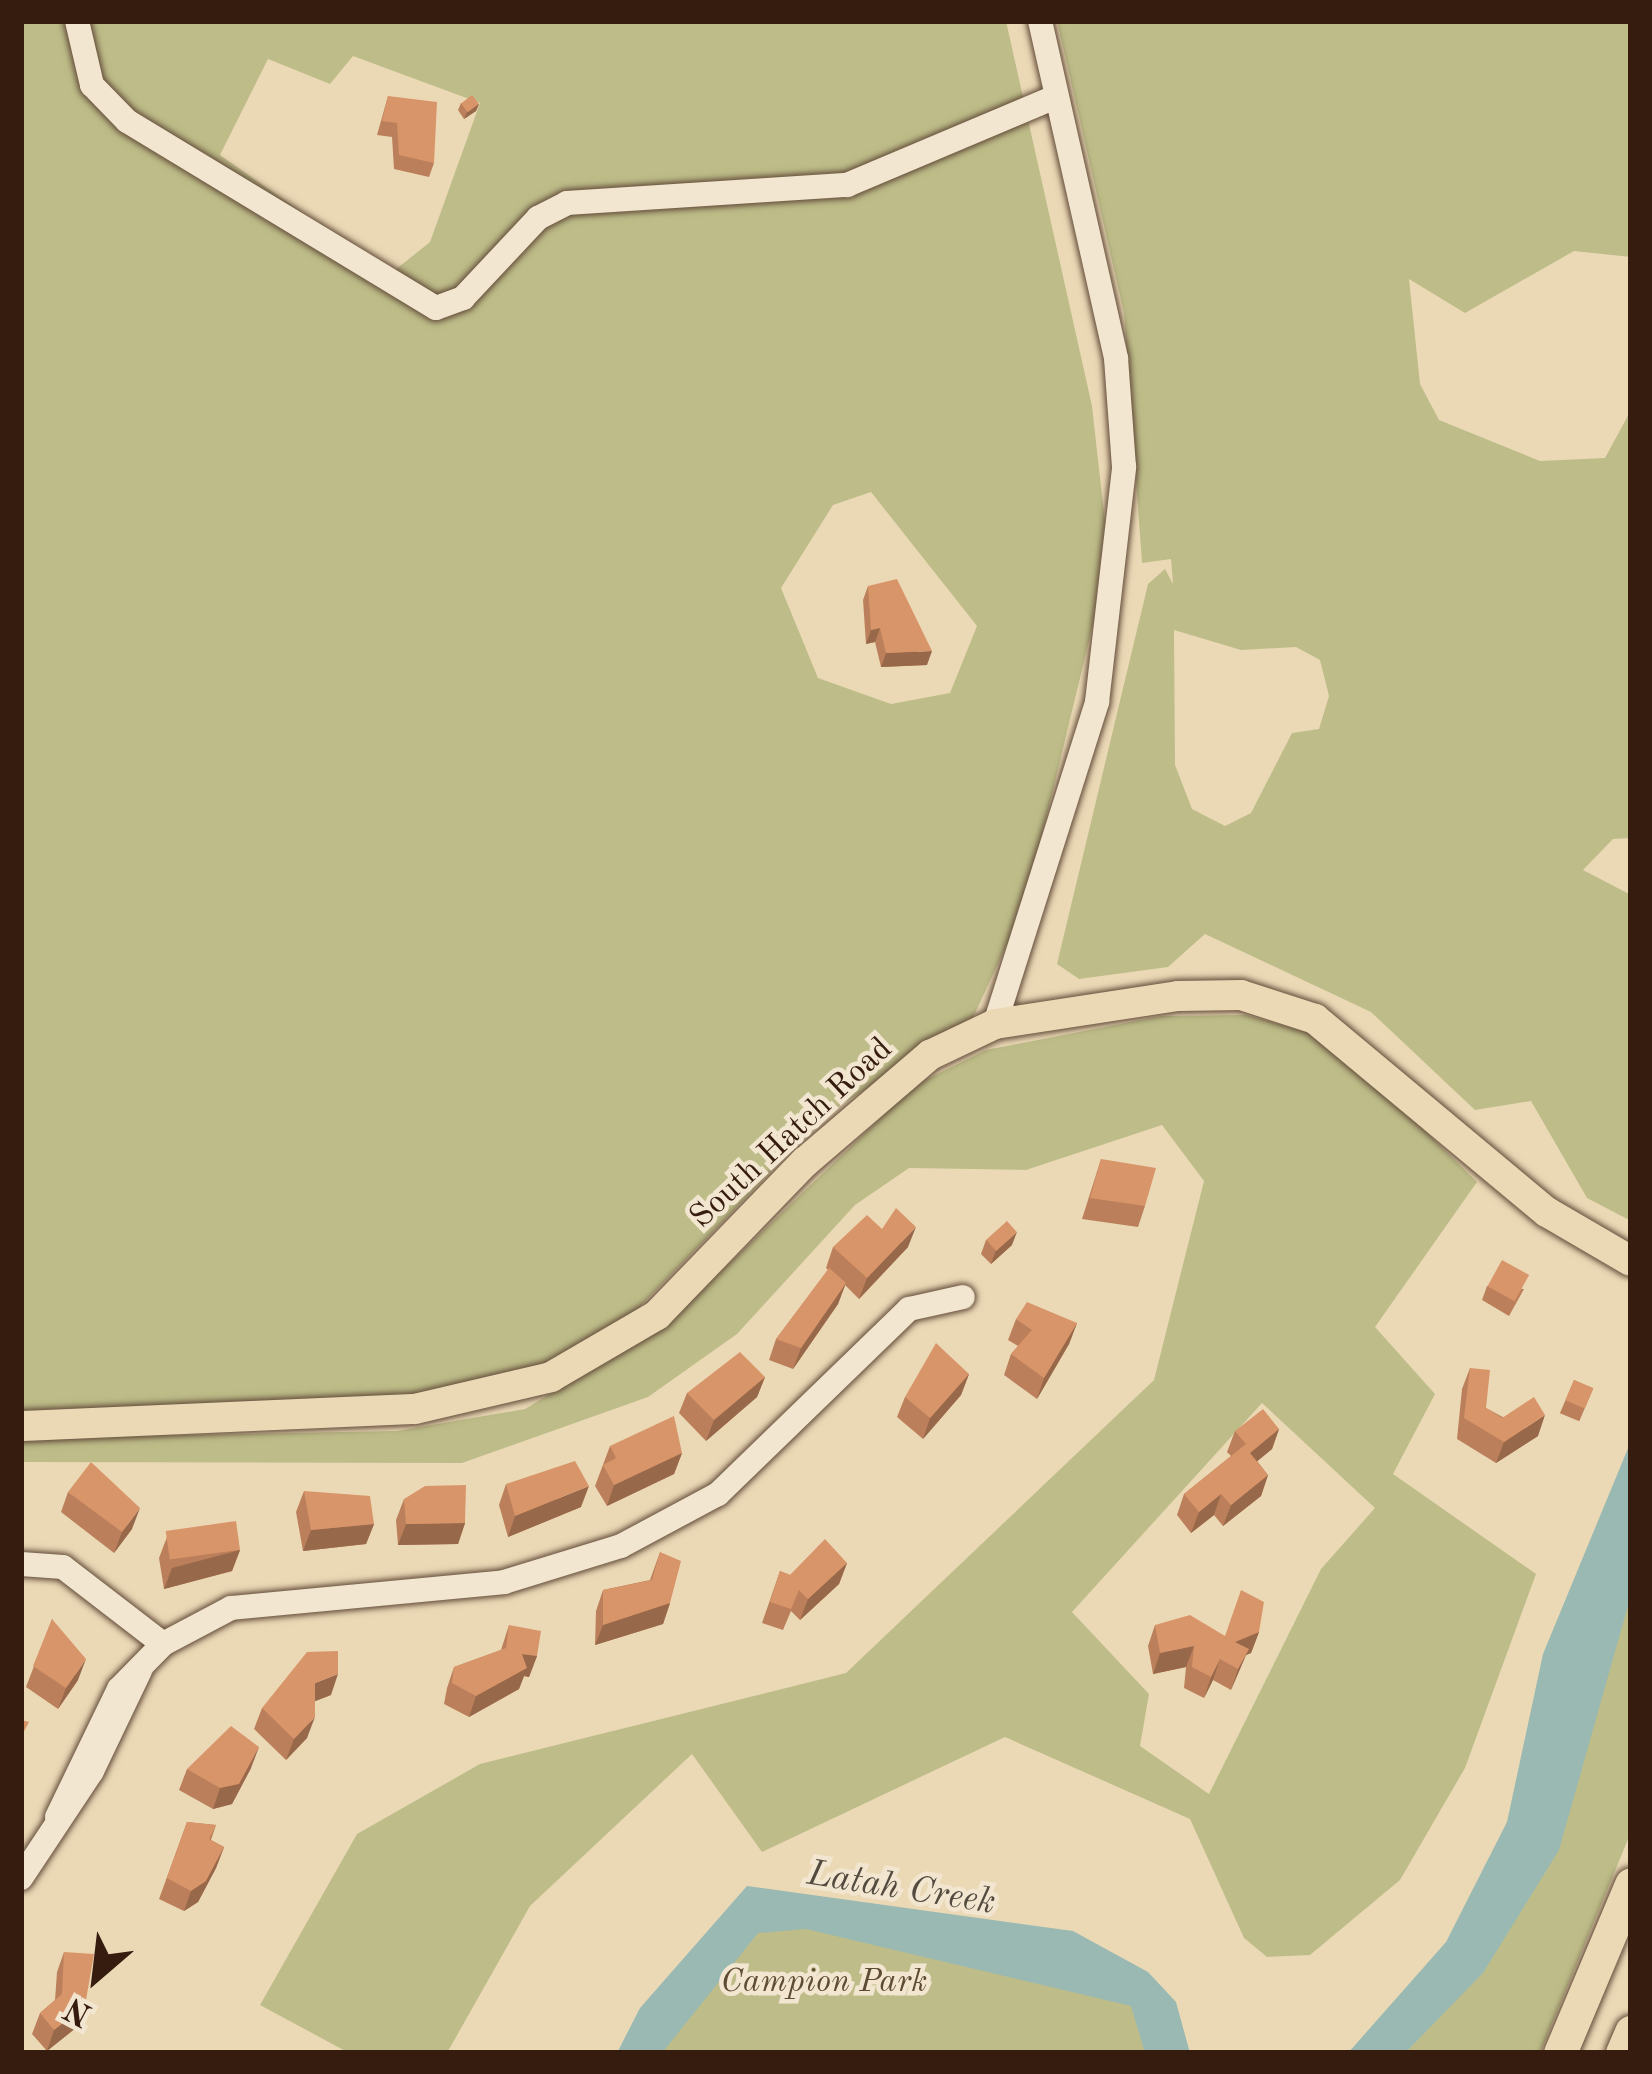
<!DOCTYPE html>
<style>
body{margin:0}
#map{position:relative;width:1652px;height:2074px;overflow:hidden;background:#ebd9b6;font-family:"Old Standard TT",serif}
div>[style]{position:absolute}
.green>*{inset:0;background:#bebd89}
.water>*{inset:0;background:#99b9b2}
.roads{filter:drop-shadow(0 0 3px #624b39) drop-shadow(0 0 3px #624b39)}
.minor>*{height:24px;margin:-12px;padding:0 12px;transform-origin:12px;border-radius:12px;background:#f2e6d0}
.major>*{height:30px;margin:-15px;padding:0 15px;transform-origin:15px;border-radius:15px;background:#ebd9b6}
.highway>*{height:33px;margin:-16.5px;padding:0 16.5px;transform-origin:16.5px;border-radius:16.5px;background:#ebd9b6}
.wall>*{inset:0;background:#bb805b;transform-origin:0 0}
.shaded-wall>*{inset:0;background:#98684a}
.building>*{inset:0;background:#d9956a;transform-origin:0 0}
span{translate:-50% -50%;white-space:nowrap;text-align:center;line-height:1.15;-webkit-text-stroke:9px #f2e6d0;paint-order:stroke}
.street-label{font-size:33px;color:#351c0f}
.park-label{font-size:33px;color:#5e4c34;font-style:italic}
.water-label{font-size:36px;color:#534b40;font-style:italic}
.frame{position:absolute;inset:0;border:24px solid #351c0f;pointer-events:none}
.north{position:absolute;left:36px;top:1918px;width:120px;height:120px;-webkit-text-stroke:9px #f2e6d0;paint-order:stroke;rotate:208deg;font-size:33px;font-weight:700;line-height:48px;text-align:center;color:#351c0f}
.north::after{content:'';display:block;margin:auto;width:42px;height:54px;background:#351c0f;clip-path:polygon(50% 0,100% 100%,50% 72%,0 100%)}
</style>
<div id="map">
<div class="green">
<div style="clip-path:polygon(evenodd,21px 21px,1006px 21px,1092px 406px,1105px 522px,1094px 620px,1025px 906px,969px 1026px,829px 1112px,624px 1323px,554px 1362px,364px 1405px,21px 1416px,21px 21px,353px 56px,480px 103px,430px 242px,390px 274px,220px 155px,268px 59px,330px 84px,353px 56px,21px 21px,871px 492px,977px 626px,950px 693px,891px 704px,818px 678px,781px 588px,833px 505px,871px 492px)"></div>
<div style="clip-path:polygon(evenodd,1057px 21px,1631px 21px,1631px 257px,1574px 251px,1465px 313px,1409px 279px,1420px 384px,1439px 420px,1540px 461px,1605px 458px,1631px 410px,1631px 838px,1613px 839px,1583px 870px,1631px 895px,1631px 1221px,1587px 1198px,1531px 1101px,1475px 1110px,1371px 1012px,1205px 934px,1168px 967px,1079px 979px,1057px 964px,1148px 584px,1165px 569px,1173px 584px,1171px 559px,1142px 563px,1124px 313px,1057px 21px,1174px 630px,1241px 650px,1296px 647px,1320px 660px,1329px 696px,1319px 729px,1292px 733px,1251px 813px,1225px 826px,1192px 809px,1175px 765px,1174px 630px)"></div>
<div style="clip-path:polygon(evenodd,1246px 1015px,1313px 1034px,1357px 1064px,1477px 1182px,1375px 1327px,1435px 1394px,1393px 1474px,1536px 1574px,1465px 1768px,1400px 1880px,1310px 1955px,1267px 1957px,1244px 1938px,1190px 1819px,1005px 1737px,762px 1852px,692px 1754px,530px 1906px,447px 2053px,349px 2053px,260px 2005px,357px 1834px,480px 1764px,846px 1673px,1154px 1380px,1204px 1181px,1162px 1125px,1026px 1170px,909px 1168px,855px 1205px,737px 1334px,648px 1397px,462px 1463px,21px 1462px,21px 1438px,397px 1431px,525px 1409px,668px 1322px,915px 1085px,986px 1050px,1161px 1016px,1246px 1015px,1262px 1403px,1375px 1508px,1321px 1569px,1209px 1794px,1140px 1746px,1149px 1694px,1072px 1612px,1262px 1403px)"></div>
<div style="clip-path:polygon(1631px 1489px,1631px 1832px,1540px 2053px,1374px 2053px,1464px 1956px)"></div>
<div style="clip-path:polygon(750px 1914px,1138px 1989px,1172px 2053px,639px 2053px)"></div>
</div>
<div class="water">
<div style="clip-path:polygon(1631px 1441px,1631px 1595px,1559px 1850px,1483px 1973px,1405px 2053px,1348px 2053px,1446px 1942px,1507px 1822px,1543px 1654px)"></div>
<div style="clip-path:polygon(747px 1886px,1073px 1931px,1148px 1972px,1176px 2002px,1190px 2053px,1145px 2053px,1131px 2006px,806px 1929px,758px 1933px,662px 2053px,617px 2053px,640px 2008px)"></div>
</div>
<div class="roads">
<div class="minor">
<div style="left:77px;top:21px;width:66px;rotate:76.8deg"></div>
<div style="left:92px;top:85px;width:50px;rotate:45.8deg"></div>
<div style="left:127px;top:121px;width:361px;rotate:31.2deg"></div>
<div style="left:436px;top:308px;width:29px;rotate:-20deg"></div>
<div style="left:463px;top:298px;width:110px;rotate:-46.8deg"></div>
<div style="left:538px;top:218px;width:33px;rotate:-27deg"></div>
<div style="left:567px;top:203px;width:281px;rotate:-3.7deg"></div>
<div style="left:847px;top:185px;width:226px;rotate:-22.9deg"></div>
<div style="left:995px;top:1024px;width:338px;rotate:-72.4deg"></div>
<div style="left:1097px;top:702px;width:237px;rotate:-83.4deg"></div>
<div style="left:1124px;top:467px;width:109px;rotate:-94.2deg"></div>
<div style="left:1116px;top:358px;width:345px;rotate:-102.7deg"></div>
<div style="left:21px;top:1564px;width:42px;rotate:4.1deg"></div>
<div style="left:63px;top:1567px;width:126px;rotate:37.6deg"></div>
<div style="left:57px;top:1817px;width:142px;rotate:-64.2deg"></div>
<div style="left:119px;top:1689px;width:63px;rotate:-45.6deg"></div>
<div style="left:163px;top:1644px;width:77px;rotate:-27.9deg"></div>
<div style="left:231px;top:1608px;width:274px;rotate:-5.4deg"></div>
<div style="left:504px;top:1582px;width:122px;rotate:-17.1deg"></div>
<div style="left:621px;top:1546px;width:110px;rotate:-28.2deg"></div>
<div style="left:718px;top:1494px;width:266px;rotate:-44.1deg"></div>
<div style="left:909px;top:1309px;width:55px;rotate:-12.5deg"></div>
<div style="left:21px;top:1878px;width:128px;rotate:-56.4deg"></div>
<div style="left:92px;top:1771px;width:111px;rotate:-64.4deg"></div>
</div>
<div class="major">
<div style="left:21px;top:1426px;width:394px;rotate:-2.5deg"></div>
<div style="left:415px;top:1409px;width:140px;rotate:-13.2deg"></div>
<div style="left:551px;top:1377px;width:123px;rotate:-30.3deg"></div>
<div style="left:657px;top:1315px;width:213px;rotate:-46deg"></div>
<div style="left:805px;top:1162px;width:165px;rotate:-40.6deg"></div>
<div style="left:930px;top:1055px;width:72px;rotate:-25.5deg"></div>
<div style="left:995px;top:1024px;width:185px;rotate:-8.7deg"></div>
<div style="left:1178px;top:996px;width:63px;rotate:-0.9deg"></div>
<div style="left:1241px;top:995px;width:78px;rotate:18deg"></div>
<div style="left:1315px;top:1019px;width:302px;rotate:39.8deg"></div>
<div style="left:1547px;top:1212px;width:97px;rotate:30.3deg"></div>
</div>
<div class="highway">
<div style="left:1560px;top:2053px;width:183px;rotate:-67.2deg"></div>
<div style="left:1622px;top:2053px;width:23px;rotate:-67deg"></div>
</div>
</div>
<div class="wall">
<div style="clip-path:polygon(388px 96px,434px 163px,429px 177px,394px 169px,392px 137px,377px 135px)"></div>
<div style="clip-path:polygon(461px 103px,479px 104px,476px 111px,464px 119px,458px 110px)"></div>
<div style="clip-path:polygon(868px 586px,927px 665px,881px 667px,875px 642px,866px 644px,863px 600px)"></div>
<div style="clip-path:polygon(1101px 1159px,1145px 1206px,1138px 1227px,1082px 1219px)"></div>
<div style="clip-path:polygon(882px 1229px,908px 1247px,859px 1299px,845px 1285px,838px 1304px,793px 1369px,769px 1360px,776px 1339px,828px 1270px,826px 1268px,833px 1247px)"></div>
<div style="clip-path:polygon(986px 1240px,1012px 1245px,991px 1264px,981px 1254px)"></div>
<div style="clip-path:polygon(1487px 1286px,1524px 1289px,1509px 1316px,1482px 1300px)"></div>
<div style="clip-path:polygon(1016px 1319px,1077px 1323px,1069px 1344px,1037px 1399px,1004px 1375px,1011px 1354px,1018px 1346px,1008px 1340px)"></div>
<div style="clip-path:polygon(1470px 1368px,1486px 1408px,1538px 1436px,1496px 1463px,1457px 1439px,1462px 1389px)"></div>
<div style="clip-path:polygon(969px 1374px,961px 1395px,923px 1439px,897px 1417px,905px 1397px)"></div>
<div style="clip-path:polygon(765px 1377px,757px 1397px,706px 1441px,679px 1413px,687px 1393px)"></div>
<div style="left:1574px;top:1380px;width:21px;height:36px;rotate:23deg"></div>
<div style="clip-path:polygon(1279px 1429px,1272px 1449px,1257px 1461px,1268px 1475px,1261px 1496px,1223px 1526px,1214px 1515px,1191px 1533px,1177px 1515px,1184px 1494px,1231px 1456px,1227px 1452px,1235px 1431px)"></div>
<div style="clip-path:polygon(610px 1446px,682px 1453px,674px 1474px,607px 1506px,595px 1486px)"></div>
<div style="clip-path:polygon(506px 1484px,581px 1507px,508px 1537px,499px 1505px)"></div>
<div style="clip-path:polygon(304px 1491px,374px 1524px,366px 1544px,303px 1551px,296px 1512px)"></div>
<div style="clip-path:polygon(68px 1492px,132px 1529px,114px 1553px,61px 1512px)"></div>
<div style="clip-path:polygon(404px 1499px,465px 1523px,458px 1544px,398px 1545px,396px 1520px)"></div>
<div style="clip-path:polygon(167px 1537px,240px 1550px,232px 1571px,164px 1589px,159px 1558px)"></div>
<div style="clip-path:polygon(660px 1552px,670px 1603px,663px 1624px,595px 1645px,596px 1611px,603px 1590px,650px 1580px)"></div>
<div style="clip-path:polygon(847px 1563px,839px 1584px,800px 1620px,791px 1611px,783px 1630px,762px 1623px,780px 1571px,790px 1575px)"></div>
<div style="clip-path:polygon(52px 1619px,78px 1680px,58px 1709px,26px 1687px)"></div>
<div style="clip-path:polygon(509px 1625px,537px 1656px,529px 1677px,524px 1676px,519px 1689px,469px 1717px,444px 1704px,447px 1688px,454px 1667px,501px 1650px)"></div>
<div style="clip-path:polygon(1155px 1625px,1224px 1636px,1259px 1632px,1251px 1653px,1246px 1655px,1231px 1690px,1213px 1680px,1204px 1698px,1184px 1688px,1186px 1667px,1153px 1674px,1148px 1646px)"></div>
<div style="clip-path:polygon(331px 1695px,315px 1701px,307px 1738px,286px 1760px,254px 1729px,262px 1708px)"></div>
<div style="clip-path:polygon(251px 1768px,232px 1804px,213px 1809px,179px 1790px,187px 1769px)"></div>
<div style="clip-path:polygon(187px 1822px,216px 1825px,211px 1840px,224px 1847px,216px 1868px,198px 1902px,184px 1911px,159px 1899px)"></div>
<div style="clip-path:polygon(64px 1952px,77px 2027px,47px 2051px,32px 2034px,40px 2013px,55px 2000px,57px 1972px)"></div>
</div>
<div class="shaded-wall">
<div style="clip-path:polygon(479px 104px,476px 111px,464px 119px,467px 112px)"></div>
<div style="clip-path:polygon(880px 628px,875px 642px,866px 644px,871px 630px)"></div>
<div style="clip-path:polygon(932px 651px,927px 665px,881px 667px,886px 653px)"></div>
<div style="clip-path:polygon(916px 1227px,908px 1247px,859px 1299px,867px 1278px)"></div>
<div style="clip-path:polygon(1017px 1232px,1012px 1245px,991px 1264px,996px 1250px)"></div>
<div style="clip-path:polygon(846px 1283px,838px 1304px,793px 1369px,801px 1348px)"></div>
<div style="clip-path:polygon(1077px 1323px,1069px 1344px,1037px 1399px,1044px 1378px)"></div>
<div style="clip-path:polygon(969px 1374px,961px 1395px,923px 1439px,930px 1418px)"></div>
<div style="clip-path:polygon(765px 1377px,757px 1397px,706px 1441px,714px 1420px)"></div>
<div style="clip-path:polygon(1545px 1415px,1538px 1436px,1496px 1463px,1504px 1442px)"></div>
<div style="clip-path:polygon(1279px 1429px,1272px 1449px,1242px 1474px,1250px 1453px)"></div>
<div style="clip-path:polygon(682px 1453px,674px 1474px,607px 1506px,614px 1485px)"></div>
<div style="clip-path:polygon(1268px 1475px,1261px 1496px,1223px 1526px,1231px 1505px)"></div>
<div style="clip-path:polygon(589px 1486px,581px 1507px,508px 1537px,515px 1516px)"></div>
<div style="clip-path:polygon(1221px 1494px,1214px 1515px,1191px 1533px,1199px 1512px)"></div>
<div style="clip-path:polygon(140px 1508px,132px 1529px,114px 1553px,122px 1532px)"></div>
<div style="clip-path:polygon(465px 1523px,458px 1544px,398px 1545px,406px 1524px)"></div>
<div style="clip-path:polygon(374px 1524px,366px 1544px,303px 1551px,311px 1530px)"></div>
<div style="clip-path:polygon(240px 1550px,232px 1571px,164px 1589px,172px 1568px)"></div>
<div style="clip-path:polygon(847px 1563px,839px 1584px,800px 1620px,808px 1599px)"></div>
<div style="clip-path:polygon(670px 1603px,663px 1624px,595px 1645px,603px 1625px)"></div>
<div style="clip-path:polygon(1259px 1632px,1251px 1653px,1246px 1655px,1231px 1690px,1238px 1669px,1235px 1642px)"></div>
<div style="clip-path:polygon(1194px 1646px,1186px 1667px,1153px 1674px,1160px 1653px)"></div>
<div style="clip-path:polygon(522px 1654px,537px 1656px,529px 1677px,524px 1676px,519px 1689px,469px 1717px,476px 1696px)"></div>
<div style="clip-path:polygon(86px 1659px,78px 1680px,58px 1709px,66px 1688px)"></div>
<div style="clip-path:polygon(1220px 1659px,1213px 1680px,1204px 1698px,1211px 1677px)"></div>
<div style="clip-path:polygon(338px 1674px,331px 1695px,308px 1704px,315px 1683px)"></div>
<div style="clip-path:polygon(315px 1717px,307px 1738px,286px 1760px,294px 1739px)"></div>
<div style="clip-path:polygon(259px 1747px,251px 1768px,232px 1804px,213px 1809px,220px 1788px)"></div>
<div style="clip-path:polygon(224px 1847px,216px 1868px,198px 1902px,184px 1911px,191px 1891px)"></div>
<div style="clip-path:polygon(85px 2006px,77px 2027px,47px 2051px,54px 2030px)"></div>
</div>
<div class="building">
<div style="left:472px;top:95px;width:11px;height:14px;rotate:52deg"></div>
<div style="clip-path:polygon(388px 96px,437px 102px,434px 163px,399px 155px,397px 123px,382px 121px)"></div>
<div style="clip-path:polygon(897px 579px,932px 651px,886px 653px,880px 628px,871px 630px,868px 586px)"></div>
<div style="clip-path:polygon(1101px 1159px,1156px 1168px,1145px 1206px,1090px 1198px)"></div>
<div style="clip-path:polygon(896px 1208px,916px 1227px,867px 1278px,833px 1247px,867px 1215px,882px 1229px)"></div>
<div style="left:1007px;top:1221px;width:15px;height:28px;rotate:48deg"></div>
<div style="left:1502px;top:1260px;width:31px;height:30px;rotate:29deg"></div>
<div style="clip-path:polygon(829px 1268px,846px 1283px,801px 1348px,776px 1339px)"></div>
<div style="clip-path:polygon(1027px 1302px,1077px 1323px,1044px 1378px,1011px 1354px,1032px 1330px,1016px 1319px)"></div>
<div style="clip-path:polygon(936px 1343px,969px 1374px,930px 1418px,905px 1397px)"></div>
<div style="clip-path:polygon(740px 1352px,765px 1377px,714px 1420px,687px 1393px)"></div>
<div style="clip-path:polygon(1470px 1368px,1490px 1370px,1486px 1408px,1502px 1418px,1534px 1397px,1545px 1415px,1504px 1442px,1464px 1418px)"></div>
<div style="left:1574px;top:1380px;width:21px;height:22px;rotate:23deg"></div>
<div style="clip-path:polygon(1263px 1409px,1279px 1429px,1250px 1453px,1268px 1475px,1231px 1505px,1221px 1494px,1199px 1512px,1184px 1494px,1246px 1444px,1235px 1431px)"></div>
<div style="clip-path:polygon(674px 1416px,682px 1453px,614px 1485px,603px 1465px,616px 1458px,610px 1446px)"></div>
<div style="clip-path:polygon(575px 1461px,589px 1486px,515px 1516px,506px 1484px)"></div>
<div style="clip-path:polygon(91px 1462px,140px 1508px,122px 1532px,68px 1492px)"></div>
<div style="clip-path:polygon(466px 1485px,465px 1523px,406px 1524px,404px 1499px,425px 1486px)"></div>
<div style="clip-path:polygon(304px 1491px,370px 1496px,374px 1524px,311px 1530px)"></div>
<div style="left:236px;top:1521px;width:29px;height:71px;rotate:82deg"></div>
<div style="clip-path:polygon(825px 1539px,847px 1563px,808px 1599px,799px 1590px,791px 1609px,770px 1602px,780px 1571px,790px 1575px)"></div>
<div style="clip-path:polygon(660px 1552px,681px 1561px,670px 1603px,603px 1625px,603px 1590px,652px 1580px)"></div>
<div style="clip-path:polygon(1241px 1590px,1264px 1602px,1259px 1632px,1235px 1642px,1249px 1649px,1238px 1669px,1220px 1659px,1211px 1677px,1192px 1667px,1194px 1646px,1160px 1653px,1155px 1625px,1190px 1615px,1225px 1636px)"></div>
<div style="clip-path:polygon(52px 1619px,86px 1659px,66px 1688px,33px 1666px)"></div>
<div style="clip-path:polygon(509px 1625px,541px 1631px,537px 1656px,522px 1654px,527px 1668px,476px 1696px,452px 1683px,454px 1667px,506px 1648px)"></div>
<div style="clip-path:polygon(338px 1651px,338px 1674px,315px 1683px,315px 1717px,294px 1739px,262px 1708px,307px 1652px)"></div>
<div style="clip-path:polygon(21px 1720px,29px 1722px,21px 1737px)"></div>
<div style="clip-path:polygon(231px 1726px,259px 1747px,239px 1784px,220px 1788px,187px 1769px)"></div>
<div style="clip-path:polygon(187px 1822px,216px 1825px,209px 1839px,224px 1847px,206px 1881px,191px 1891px,167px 1878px)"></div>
<div style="clip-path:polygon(64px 1952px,94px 1954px,85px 2006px,54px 2030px,40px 2013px,62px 1994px)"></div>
</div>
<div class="street-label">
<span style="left:792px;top:1134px;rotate:-43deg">South Hatch Road</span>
</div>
<div class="park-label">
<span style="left:824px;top:1983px">Campion Park</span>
</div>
<div class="water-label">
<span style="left:901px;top:1890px;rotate:9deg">Latah Creek</span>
</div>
<div class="frame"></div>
<div class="north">N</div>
</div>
